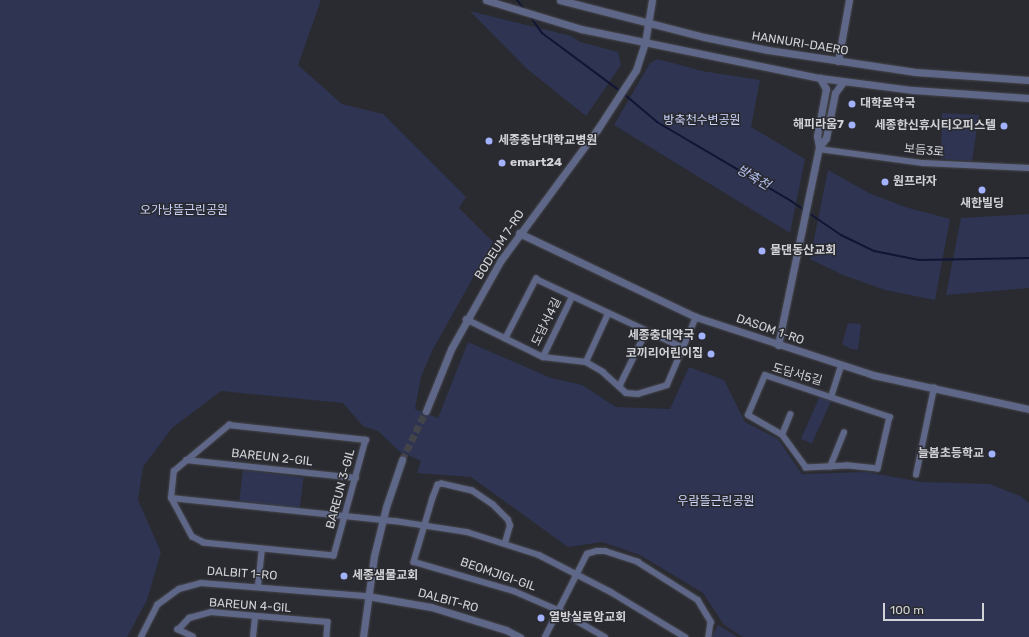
<!DOCTYPE html>
<meta charset="utf-8">
<style>
body{margin:0}
#map{position:relative;width:1029px;height:637px;overflow:hidden;background:#2a2b31;font-family:Rubik,"Noto Sans KR",sans-serif}
div>[style]{position:absolute}
.green>*{inset:0;background:#2e3451;transform-origin:0 0}
.stream>*{height:2px;margin:-1px;padding:0 1px;transform-origin:1px;border-radius:1px;background:#111535}
.tertiary-tunnel>*{height:7px;margin-top:-3.5px;transform-origin:0;background:repeating-linear-gradient(90deg,#43444a 0 7px,transparent 0 10.5px)}
.roads{filter:drop-shadow(0 0 1px #45464b) drop-shadow(0 0 1px #45464b)}
.minor>*{height:5.5px;margin:-2.75px;padding:0 2.75px;transform-origin:2.75px;border-radius:2.75px;background:#5f6789}
.tertiary>*{height:7px;margin:-3.5px;padding:0 3.5px;transform-origin:3.5px;border-radius:3.5px;background:#5f6789}
.dots>*{width:11px;height:11px;translate:-50% -50%;box-sizing:border-box;border:2px solid #2a2b31;border-radius:50%}
span{translate:-50% -50%;white-space:nowrap;text-align:center;line-height:1.15;-webkit-text-stroke:3px #2a2b31;paint-order:stroke}
.street-label{font-size:12px;color:#d1d2d6}
.poi-label{font-size:12px;color:#d1d2d6;font-weight:700}
.left{translate:0 -50%;text-align:left}
.right{translate:-100% -50%;text-align:right}
.park-label{font-size:12px;color:#cdd7fe}
.water-label{font-size:13px;color:#b6c2f5;font-style:italic}
.scale{position:absolute;left:883px;top:603px;width:101px;height:18px;box-sizing:border-box;border:2px solid #d1d2d6;border-top:0;padding-left:5px;font-size:12px;line-height:14px;white-space:nowrap;color:#d1d2d6;-webkit-text-stroke:3px #2a2b31;paint-order:stroke}
</style>
<div id="map">
<div class="green">
<div style="clip-path:polygon(0 0,321px 0,298px 65px,342px 104px,383px 114px,466px 197px,459px 208px,493px 242px,432px 351px,421px 377px,415px 409px,438px 418px,468px 342px,551px 378px,582px 385px,616px 407px,670px 409px,689px 367px,724px 380px,745px 422px,778px 439px,802px 474px,866px 472px,922px 482px,990px 484px,1020px 496px,1029px 503px,1029px 637px,743px 637px,724px 625px,703px 593px,640px 555px,602px 542px,568px 547px,471px 477px,417px 473px,421px 461px,399px 451px,378px 431px,363px 426px,343px 403px,221px 391px,172px 428px,143px 467px,138px 500px,161px 552px,147px 600px,127px 637px,0 637px)"></div>
<div style="clip-path:polygon(470px 11px,571px 36px,580px 42px,618px 52px,621px 65px,586px 116px,526px 68px)"></div>
<div style="clip-path:polygon(658px 59px,702px 71px,760px 80px,751px 127px,805px 159px,790px 233px,614px 125px,650px 63px)"></div>
<div style="clip-path:polygon(942px 113px,979px 115px,972px 161px,941px 159px)"></div>
<div style="clip-path:polygon(828px 170px,869px 193px,905px 207px,950px 219px,935px 300px,885px 290px,843px 275px,810px 259px)"></div>
<div style="clip-path:polygon(1029px 214px,1029px 288px,946px 295px,961px 218px)"></div>
<div style="clip-path:polygon(848px 323px,860px 324px,861px 326px,858px 350px,851px 349px,842px 344px)"></div>
<div style="left:820px;top:396px;width:12px;height:47px;rotate:24deg"></div>
<div style="left:243px;top:470px;width:61px;height:31px;rotate:7deg"></div>
<div style="clip-path:polygon(718px 625px,738px 637px,712px 637px)"></div>
</div>
<div class="stream">
<div style="left:517px;top:0;width:11px;rotate:52deg"></div>
<div style="left:529px;top:15px;width:22px;rotate:54deg"></div>
<div style="left:542px;top:33px;width:97px;rotate:36.6deg"></div>
<div style="left:624px;top:94px;width:43px;rotate:40.3deg"></div>
<div style="left:657px;top:122px;width:156px;rotate:30.5deg"></div>
<div style="left:791px;top:201px;width:60px;rotate:34.2deg"></div>
<div style="left:841px;top:235px;width:37px;rotate:26deg"></div>
<div style="left:874px;top:251px;width:46px;rotate:11.3deg"></div>
<div style="left:919px;top:260px;width:110px;rotate:-1deg"></div>
</div>
<div class="tertiary-tunnel">
<div style="left:402px;top:460px;width:55px;rotate:-63.9deg"></div>
</div>
<div class="roads">
<div class="minor">
<div style="left:819px;top:149px;width:105px;rotate:7.7deg"></div>
<div style="left:923px;top:163px;width:106px;rotate:2.7deg"></div>
<div style="left:466px;top:319px;width:86px;rotate:26.3deg"></div>
<div style="left:543px;top:357px;width:43px;rotate:6.6deg"></div>
<div style="left:586px;top:362px;width:20px;rotate:30deg"></div>
<div style="left:603px;top:372px;width:31px;rotate:42deg"></div>
<div style="left:626px;top:393px;width:12px;rotate:5deg"></div>
<div style="left:638px;top:394px;width:30px;rotate:-17deg"></div>
<div style="left:667px;top:385px;width:74px;rotate:-66.9deg"></div>
<div style="left:505px;top:339px;width:68px;rotate:-62.7deg"></div>
<div style="left:536px;top:279px;width:161px;rotate:25deg"></div>
<div style="left:543px;top:357px;width:67px;rotate:-64.2deg"></div>
<div style="left:586px;top:362px;width:53px;rotate:-65.4deg"></div>
<div style="left:765px;top:375px;width:132px;rotate:18.6deg"></div>
<div style="left:890px;top:417px;width:53px;rotate:103deg"></div>
<div style="left:878px;top:469px;width:31px;rotate:-174deg"></div>
<div style="left:847px;top:466px;width:41px;rotate:177.2deg"></div>
<div style="left:806px;top:468px;width:41px;rotate:-126deg"></div>
<div style="left:782px;top:435px;width:39px;rotate:-150deg"></div>
<div style="left:748px;top:415px;width:43px;rotate:-67deg"></div>
<div style="left:619px;top:387px;width:61px;rotate:-63.9deg"></div>
<div style="left:831px;top:397px;width:33px;rotate:-72deg"></div>
<div style="left:229px;top:425px;width:138px;rotate:6.2deg"></div>
<div style="left:366px;top:440px;width:120px;rotate:105.4deg"></div>
<div style="left:334px;top:556px;width:131px;rotate:-174.3deg"></div>
<div style="left:204px;top:543px;width:13px;rotate:-153deg"></div>
<div style="left:192px;top:537px;width:44px;rotate:-118.3deg"></div>
<div style="left:171px;top:498px;width:27px;rotate:-84deg"></div>
<div style="left:174px;top:471px;width:72px;rotate:-39.9deg"></div>
<div style="left:782px;top:435px;width:22px;rotate:-68deg"></div>
<div style="left:186px;top:460px;width:171px;rotate:6deg"></div>
<div style="left:830px;top:467px;width:37px;rotate:-68deg"></div>
<div style="left:916px;top:475px;width:89px;rotate:-78.3deg"></div>
<div style="left:171px;top:498px;width:225px;rotate:5.9deg"></div>
<div style="left:395px;top:521px;width:73px;rotate:8.7deg"></div>
<div style="left:467px;top:532px;width:76px;rotate:17.7deg"></div>
<div style="left:539px;top:555px;width:81px;rotate:27.2deg"></div>
<div style="left:611px;top:592px;width:87px;rotate:31.3deg"></div>
<div style="left:505px;top:543px;width:18px;rotate:-74deg"></div>
<div style="left:510px;top:526px;width:6px;rotate:-108deg"></div>
<div style="left:508px;top:520px;width:21px;rotate:-135deg"></div>
<div style="left:493px;top:505px;width:25px;rotate:-146deg"></div>
<div style="left:472px;top:491px;width:31px;rotate:-167deg"></div>
<div style="left:442px;top:484px;width:4px;rotate:166deg"></div>
<div style="left:438px;top:485px;width:14px;rotate:111deg"></div>
<div style="left:433px;top:498px;width:67px;rotate:106.5deg"></div>
<div style="left:414px;top:562px;width:104px;rotate:16.2deg"></div>
<div style="left:514px;top:591px;width:48px;rotate:23.4deg"></div>
<div style="left:558px;top:610px;width:54px;rotate:29.9deg"></div>
<div style="left:258px;top:586px;width:36px;rotate:-84deg"></div>
<div style="left:141px;top:637px;width:36px;rotate:-63deg"></div>
<div style="left:157px;top:605px;width:27px;rotate:-36deg"></div>
<div style="left:179px;top:589px;width:23px;rotate:-15deg"></div>
<div style="left:201px;top:583px;width:167px;rotate:4.5deg"></div>
<div style="left:193px;top:637px;width:17px;rotate:-155deg"></div>
<div style="left:178px;top:630px;width:16px;rotate:-47deg"></div>
<div style="left:189px;top:618px;width:23px;rotate:-15deg"></div>
<div style="left:211px;top:612px;width:117px;rotate:4.9deg"></div>
<div style="left:328px;top:622px;width:15px;rotate:94deg"></div>
<div style="left:253px;top:637px;width:20px;rotate:-84deg"></div>
<div style="left:545px;top:637px;width:93px;rotate:-63.2deg"></div>
<div style="left:587px;top:554px;width:10px;rotate:-17deg"></div>
<div style="left:597px;top:551px;width:8px"></div>
<div style="left:605px;top:551px;width:35px;rotate:18deg"></div>
<div style="left:638px;top:562px;width:71px;rotate:32.3deg"></div>
<div style="left:698px;top:600px;width:26px;rotate:59deg"></div>
<div style="left:711px;top:622px;width:15px;rotate:98deg"></div>
</div>
<div class="tertiary">
<div style="left:486px;top:0;width:99px;rotate:17deg"></div>
<div style="left:581px;top:29px;width:244px;rotate:11.6deg"></div>
<div style="left:820px;top:78px;width:94px;rotate:7.4deg"></div>
<div style="left:913px;top:90px;width:116px;rotate:3.9deg"></div>
<div style="left:560px;top:0;width:149px;rotate:14.4deg"></div>
<div style="left:704px;top:37px;width:65px;rotate:11.5deg"></div>
<div style="left:768px;top:50px;width:149px;rotate:8.5deg"></div>
<div style="left:915px;top:72px;width:114px;rotate:4deg"></div>
<div style="left:838px;top:61px;width:62px;rotate:-79.8deg"></div>
<div style="left:819px;top:147px;width:11px;rotate:-52deg"></div>
<div style="left:826px;top:138px;width:46px;rotate:-78.7deg"></div>
<div style="left:835px;top:93px;width:14px;rotate:-54deg"></div>
<div style="left:519px;top:233px;width:196px;rotate:25.4deg"></div>
<div style="left:696px;top:317px;width:186px;rotate:18.1deg"></div>
<div style="left:873px;top:375px;width:160px;rotate:12.3deg"></div>
<div style="left:778px;top:345px;width:202px;rotate:-78.3deg"></div>
<div style="left:819px;top:147px;width:11px;rotate:-100deg"></div>
<div style="left:817px;top:136px;width:48px;rotate:-79.2deg"></div>
<div style="left:826px;top:89px;width:13px;rotate:-119deg"></div>
<div style="left:426px;top:411px;width:67px;rotate:-68deg"></div>
<div style="left:451px;top:349px;width:102px;rotate:-60.7deg"></div>
<div style="left:501px;top:260px;width:162px;rotate:-53.6deg"></div>
<div style="left:597px;top:130px;width:72px;rotate:-57deg"></div>
<div style="left:636px;top:70px;width:28px;rotate:-72deg"></div>
<div style="left:645px;top:43px;width:44px;rotate:-80.8deg"></div>
<div style="left:367px;top:596px;width:65px;rotate:9.8deg"></div>
<div style="left:431px;top:607px;width:78px;rotate:17deg"></div>
<div style="left:506px;top:630px;width:16px;rotate:27deg"></div>
<div style="left:363px;top:637px;width:82px;rotate:-82.3deg"></div>
<div style="left:374px;top:556px;width:50px;rotate:-76.2deg"></div>
<div style="left:386px;top:507px;width:50px;rotate:-71.2deg"></div>
</div>
</div>
<div class="dots">
<div style="left:852px;top:104px;background:#a2b2fd"></div>
<div style="left:852px;top:125px;background:#a2b2fd"></div>
<div style="left:1004px;top:126px;background:#a2b2fd"></div>
<div style="left:489px;top:141px;background:#a2b2fd"></div>
<div style="left:502px;top:163px;background:#a2b2fd"></div>
<div style="left:885px;top:182px;background:#a2b2fd"></div>
<div style="left:982px;top:190px;background:#a2b2fd"></div>
<div style="left:762px;top:251px;background:#a2b2fd"></div>
<div style="left:702px;top:336px;background:#a2b2fd"></div>
<div style="left:711px;top:354px;background:#a2b2fd"></div>
<div style="left:992px;top:454px;background:#a2b2fd"></div>
<div style="left:344px;top:576px;background:#a2b2fd"></div>
<div style="left:541px;top:618px;background:#a2b2fd"></div>
</div>
<div class="street-label">
<span style="left:800px;top:44px;rotate:9deg">HANNURI-DAERO</span>
<span style="left:924px;top:151px;rotate:5deg">보듬3로</span>
<span style="left:500px;top:245px;rotate:-57deg">BODEUM 7-RO</span>
<span style="left:547px;top:322px;rotate:-64deg">도담서4길</span>
<span style="left:770px;top:330px;rotate:19deg">DASOM 1-RO</span>
<span style="left:797px;top:375px;rotate:16deg">도담서5길</span>
<span style="left:272px;top:458px;rotate:6deg">BAREUN 2-GIL</span>
<span style="left:341px;top:489px;rotate:-75deg">BAREUN 3-GIL</span>
<span style="left:242px;top:574px;rotate:4deg">DALBIT 1-RO</span>
<span style="left:498px;top:575px;rotate:19deg">BEOMJIGI-GIL</span>
<span style="left:448px;top:601px;rotate:15deg">DALBIT-RO</span>
<span style="left:250px;top:606px;rotate:4deg">BAREUN 4-GIL</span>
</div>
<div class="poi-label">
<span class="left" style="left:860px;top:104px">대학로약국</span>
<span class="right" style="left:844px;top:125px">해피라움7</span>
<span class="right" style="left:996px;top:126px">세종한신휴시티오피스텔</span>
<span class="left" style="left:498px;top:141px">세종충남대학교병원</span>
<span class="left" style="left:510px;top:163px">emart24</span>
<span class="left" style="left:893px;top:182px">원프라자</span>
<span style="left:982px;top:204px">새한빌딩</span>
<span class="left" style="left:770px;top:251px">물댄동산교회</span>
<span class="right" style="left:694px;top:336px">세종충대약국</span>
<span class="right" style="left:703px;top:354px">코끼리어린이집</span>
<span class="right" style="left:984px;top:454px">늘봄초등학교</span>
<span class="left" style="left:352px;top:576px">세종샘물교회</span>
<span class="left" style="left:549px;top:618px">열방실로암교회</span>
</div>
<div class="park-label">
<span style="left:702px;top:121px">방축천수변공원</span>
<span style="left:184px;top:211px">오가낭뜰근린공원</span>
<span style="left:716px;top:502px">우람뜰근린공원</span>
</div>
<div class="water-label">
<span style="left:753px;top:178px;rotate:30deg">방축천</span>
</div>
<div class="scale">100 m</div>
</div>
